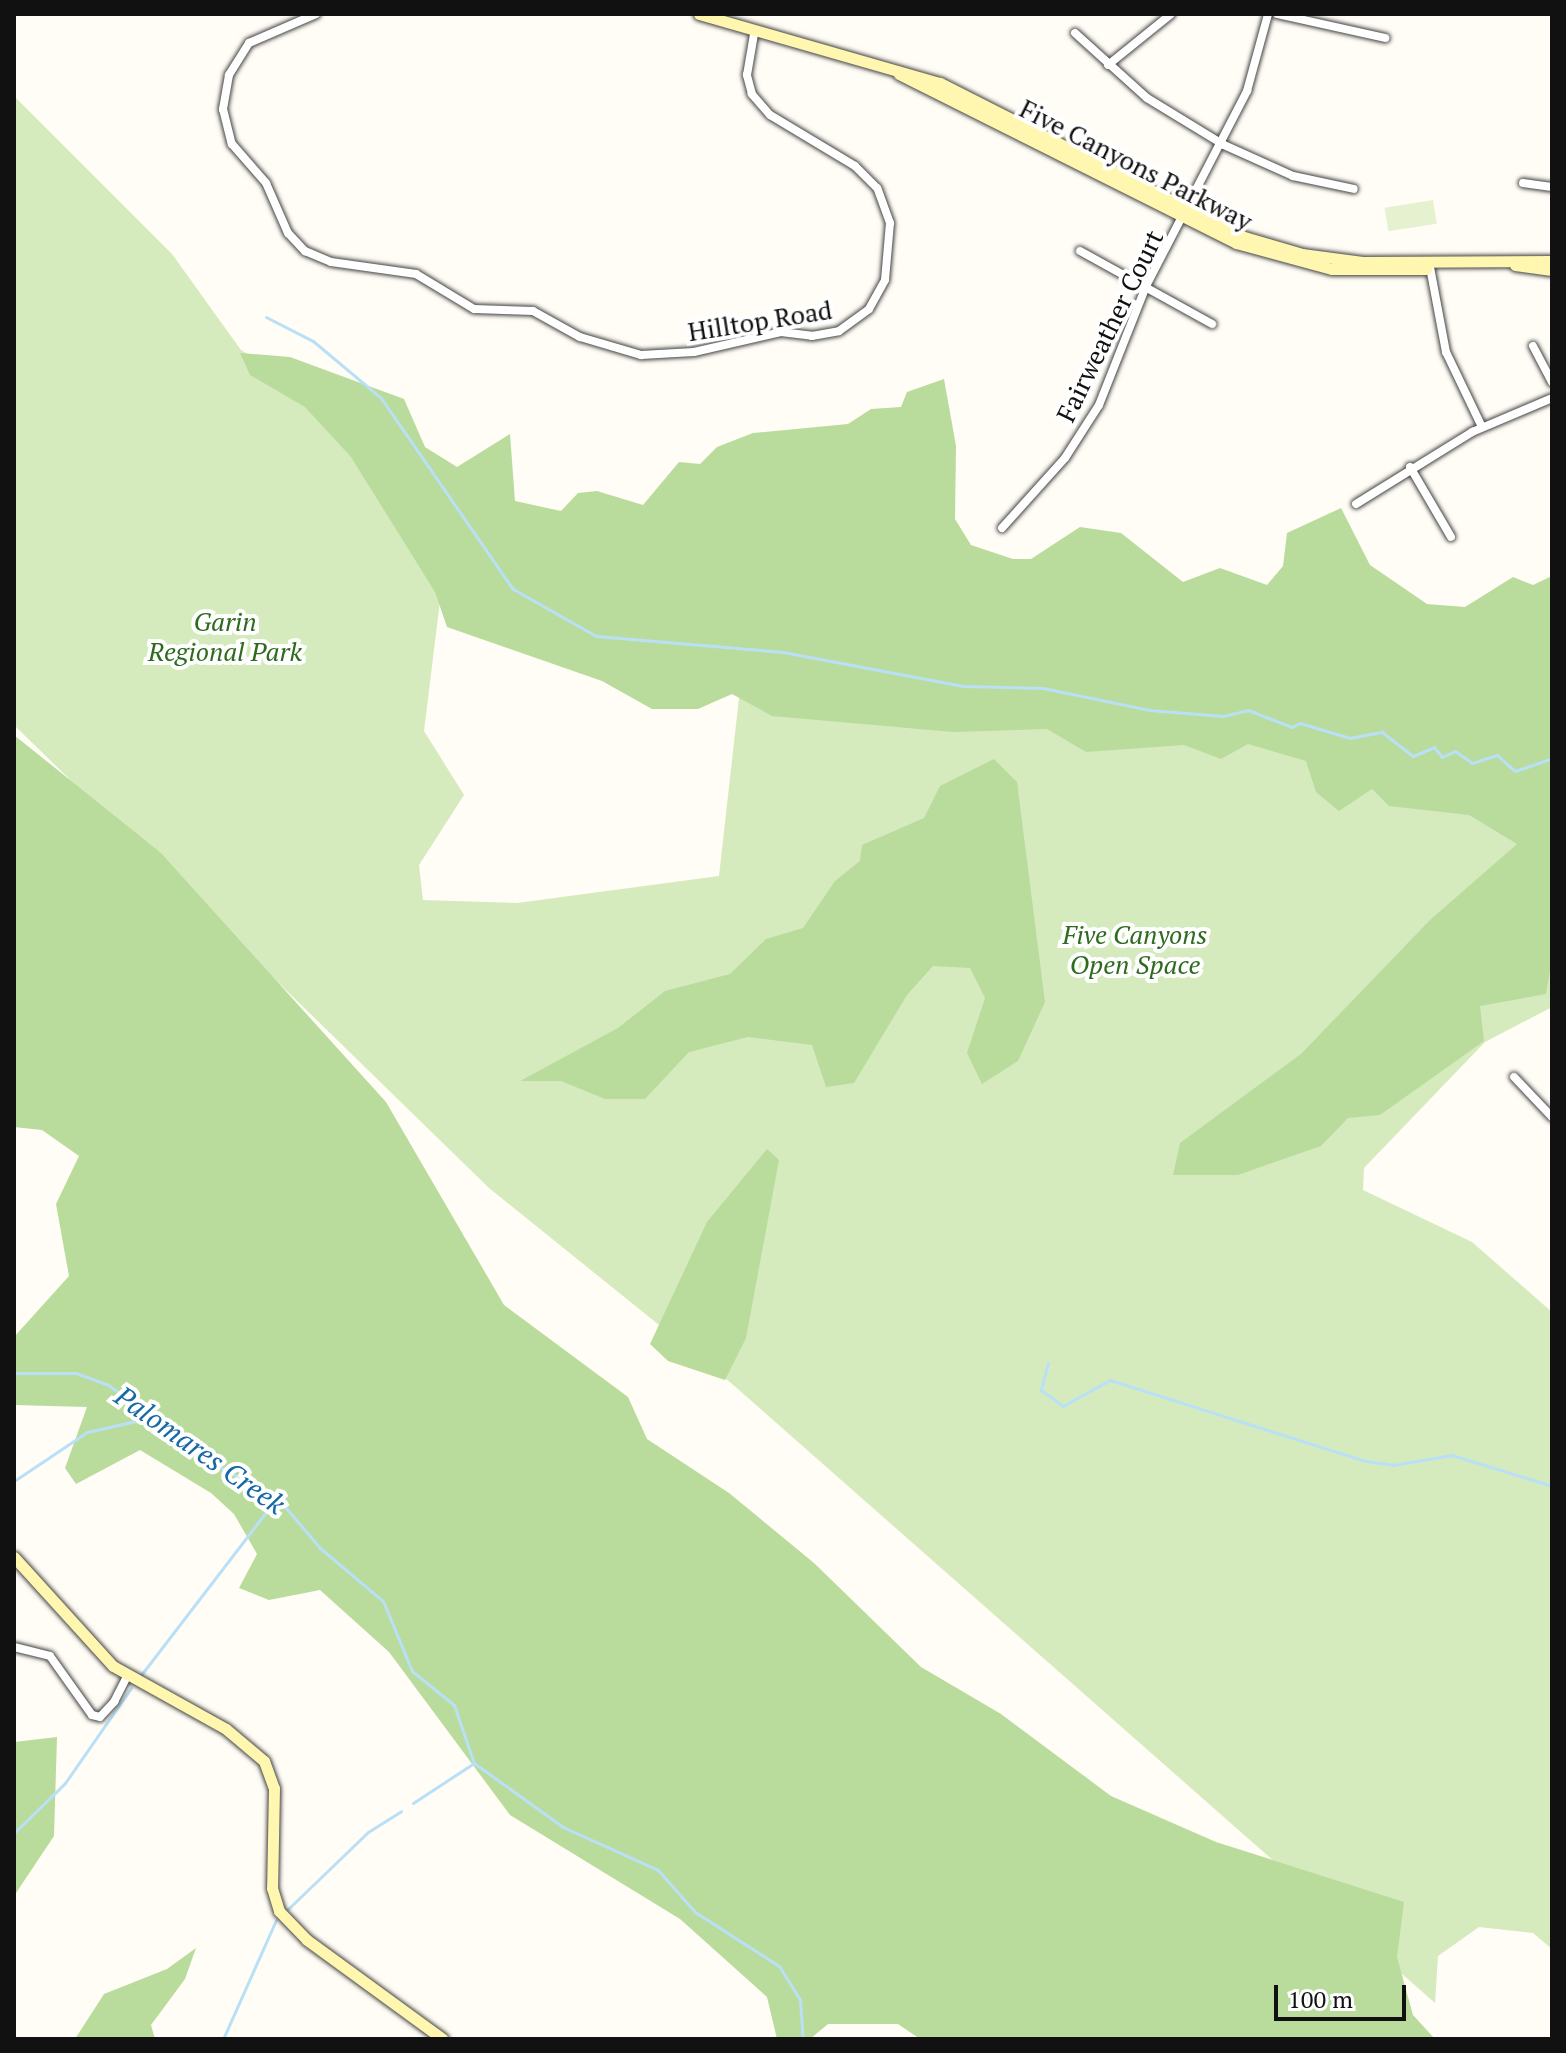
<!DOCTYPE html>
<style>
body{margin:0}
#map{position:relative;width:1566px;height:2053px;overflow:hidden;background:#fffdf5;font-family:"PT Serif",serif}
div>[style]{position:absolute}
.green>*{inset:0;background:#d5ebbd}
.forest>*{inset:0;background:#b9dc9c}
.pitch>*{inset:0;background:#e6f2cf;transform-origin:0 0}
.stream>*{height:3px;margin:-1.5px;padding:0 1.5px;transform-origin:1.5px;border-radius:1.5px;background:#b9e0f7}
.roads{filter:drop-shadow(0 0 2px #444) drop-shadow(0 0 2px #444)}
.street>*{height:8px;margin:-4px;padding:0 4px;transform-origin:4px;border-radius:4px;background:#fff}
.secondary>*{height:11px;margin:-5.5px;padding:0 5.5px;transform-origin:5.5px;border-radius:5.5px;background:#fff6b0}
span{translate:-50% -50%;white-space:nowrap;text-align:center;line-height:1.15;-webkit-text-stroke:8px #fff;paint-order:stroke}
.street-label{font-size:26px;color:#111}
.park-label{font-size:26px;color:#2f6b1f;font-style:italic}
.water-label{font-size:28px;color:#1768a6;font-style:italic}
.frame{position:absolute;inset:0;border:16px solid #111;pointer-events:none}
.scale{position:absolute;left:1274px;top:1985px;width:132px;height:36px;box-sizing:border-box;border:4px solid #111;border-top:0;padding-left:10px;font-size:24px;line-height:28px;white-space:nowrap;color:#111;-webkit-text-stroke:6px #fff;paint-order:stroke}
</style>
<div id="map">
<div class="green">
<div style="clip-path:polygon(14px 96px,172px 254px,241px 350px,348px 415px,440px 601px,424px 731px,464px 795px,419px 865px,423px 900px,517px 903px,719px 876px,742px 671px,1552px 696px,1552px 1007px,1485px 1042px,1364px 1168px,1363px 1190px,1472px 1242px,1552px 1312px,1552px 1949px,1533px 1933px,1479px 1927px,1438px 1956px,1435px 2003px,731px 1383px,489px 1188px,14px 725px)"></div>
</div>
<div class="forest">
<div style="clip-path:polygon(240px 353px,290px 357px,404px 399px,425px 447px,457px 467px,510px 434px,515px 501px,561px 511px,578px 493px,597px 491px,643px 505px,679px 462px,700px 464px,717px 447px,753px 433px,848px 424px,871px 409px,901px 407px,907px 392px,944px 379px,956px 446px,955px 519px,971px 545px,1013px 559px,1031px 559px,1080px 527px,1121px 533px,1183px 582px,1220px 568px,1267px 585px,1283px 566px,1287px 533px,1341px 508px,1370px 565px,1427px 604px,1465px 607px,1513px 577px,1533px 585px,1552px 576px,1552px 958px,1546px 994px,1480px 1006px,1484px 1041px,1380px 1115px,1348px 1118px,1321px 1146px,1238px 1175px,1173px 1175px,1180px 1143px,1301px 1054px,1430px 920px,1517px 844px,1469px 815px,1389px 806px,1372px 789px,1339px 811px,1316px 792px,1306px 761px,1248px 744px,1221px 759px,1184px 745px,1086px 752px,1047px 729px,953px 732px,772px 716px,732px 694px,698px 709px,652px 709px,602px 681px,447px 627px,435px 592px,351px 457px,305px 407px,250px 375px)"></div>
<div style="clip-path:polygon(14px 735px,161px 853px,386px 1102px,504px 1305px,628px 1397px,647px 1439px,729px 1493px,814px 1563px,921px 1667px,1001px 1714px,1111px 1796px,1216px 1842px,1404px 1902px,1397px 1957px,1413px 2015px,1435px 2039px,920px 2039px,898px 2024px,828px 2024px,810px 2039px,777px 2039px,767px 1997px,680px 1919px,510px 1815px,389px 1652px,320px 1590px,269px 1600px,239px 1588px,257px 1554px,234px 1514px,211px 1493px,140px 1450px,76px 1484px,65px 1468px,87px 1407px,14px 1405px,14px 1337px,69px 1276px,56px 1204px,79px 1156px,42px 1130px,14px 1127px)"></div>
<div style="clip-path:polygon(994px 759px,1017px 782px,1045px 1002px,1018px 1061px,982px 1084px,967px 1053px,985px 998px,970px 968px,933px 966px,907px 995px,854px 1083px,826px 1087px,812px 1045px,748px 1037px,689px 1052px,645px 1099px,605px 1099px,561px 1081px,520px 1081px,618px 1028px,665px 991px,730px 974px,766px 939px,803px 928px,835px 881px,860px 861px,862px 845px,924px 818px,940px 786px)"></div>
<div style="clip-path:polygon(767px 1149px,779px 1160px,746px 1338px,725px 1380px,668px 1361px,650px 1344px,707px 1222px)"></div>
<div style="clip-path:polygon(57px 1737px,54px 1836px,14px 1896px,14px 1742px)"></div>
<div style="clip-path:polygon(196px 1948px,185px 1979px,151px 2025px,155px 2039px,75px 2039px,104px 1994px,167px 1969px)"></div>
</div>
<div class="pitch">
<div style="left:1433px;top:200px;width:24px;height:49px;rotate:81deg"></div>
</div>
<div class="stream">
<div style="left:266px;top:317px;width:53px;rotate:27.1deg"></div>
<div style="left:313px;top:341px;width:89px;rotate:40deg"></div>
<div style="left:381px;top:398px;width:232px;rotate:55.4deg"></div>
<div style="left:513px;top:589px;width:95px;rotate:29.5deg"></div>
<div style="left:596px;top:636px;width:188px;rotate:4.9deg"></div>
<div style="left:783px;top:652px;width:183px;rotate:10.7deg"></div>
<div style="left:963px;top:686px;width:80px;rotate:1.4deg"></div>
<div style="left:1043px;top:688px;width:108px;rotate:11.7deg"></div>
<div style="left:1149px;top:710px;width:74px;rotate:4.6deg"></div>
<div style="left:1223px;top:716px;width:26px;rotate:-13deg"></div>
<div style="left:1248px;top:710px;width:47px;rotate:21.1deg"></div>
<div style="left:1292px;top:727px;width:9px;rotate:-27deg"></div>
<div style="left:1300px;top:723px;width:52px;rotate:16.7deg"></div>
<div style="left:1350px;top:738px;width:33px;rotate:-11deg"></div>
<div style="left:1382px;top:732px;width:39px;rotate:38deg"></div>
<div style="left:1413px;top:756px;width:23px;rotate:-23deg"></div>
<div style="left:1434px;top:747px;width:13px;rotate:51deg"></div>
<div style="left:1442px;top:757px;width:14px;rotate:-25deg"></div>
<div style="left:1455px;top:751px;width:21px;rotate:35deg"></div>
<div style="left:1472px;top:763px;width:26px;rotate:-18deg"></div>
<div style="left:1497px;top:755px;width:24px;rotate:42deg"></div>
<div style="left:1515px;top:771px;width:39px;rotate:-19deg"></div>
<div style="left:1048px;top:1363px;width:28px;rotate:105deg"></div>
<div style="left:1041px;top:1390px;width:27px;rotate:36deg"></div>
<div style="left:1063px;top:1406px;width:54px;rotate:-29deg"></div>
<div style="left:1110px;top:1380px;width:269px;rotate:17.6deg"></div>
<div style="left:1366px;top:1461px;width:27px;rotate:8deg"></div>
<div style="left:1393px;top:1465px;width:60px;rotate:-9.6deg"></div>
<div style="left:1452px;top:1455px;width:105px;rotate:17.2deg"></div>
<div style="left:14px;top:1373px;width:62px"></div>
<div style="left:76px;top:1373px;width:33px;rotate:20deg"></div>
<div style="left:107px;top:1384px;width:140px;rotate:36.3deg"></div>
<div style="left:220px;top:1467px;width:70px;rotate:29.8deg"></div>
<div style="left:281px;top:1502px;width:60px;rotate:49.7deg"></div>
<div style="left:320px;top:1548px;width:82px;rotate:40.1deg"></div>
<div style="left:383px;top:1601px;width:76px;rotate:67.5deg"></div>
<div style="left:412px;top:1671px;width:54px;rotate:39deg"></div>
<div style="left:454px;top:1705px;width:61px;rotate:71deg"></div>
<div style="left:474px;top:1763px;width:110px;rotate:35.7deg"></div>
<div style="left:563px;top:1827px;width:104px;rotate:24.4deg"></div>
<div style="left:658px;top:1870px;width:56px;rotate:48.6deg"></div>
<div style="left:695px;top:1912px;width:100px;rotate:32.7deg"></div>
<div style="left:779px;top:1966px;width:40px;rotate:58deg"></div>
<div style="left:800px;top:2000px;width:39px;rotate:86deg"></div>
<div style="left:14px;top:1481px;width:88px;rotate:-33.9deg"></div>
<div style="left:87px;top:1432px;width:73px;rotate:-12.7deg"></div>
<div style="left:141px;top:1675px;width:222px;rotate:-52.5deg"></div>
<div style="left:413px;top:1803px;width:73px;rotate:-33.3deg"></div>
<div style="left:14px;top:1833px;width:71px;rotate:-44.4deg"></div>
<div style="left:65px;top:1783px;width:116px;rotate:-55.2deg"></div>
<div style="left:288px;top:1909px;width:111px;rotate:-43.9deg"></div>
<div style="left:368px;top:1832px;width:39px;rotate:-32deg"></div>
<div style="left:223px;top:2039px;width:130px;rotate:-66deg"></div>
</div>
<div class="roads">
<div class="street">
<div style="left:316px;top:14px;width:73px;rotate:156.6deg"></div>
<div style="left:249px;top:43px;width:38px;rotate:122deg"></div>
<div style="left:229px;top:75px;width:35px;rotate:100deg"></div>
<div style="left:223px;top:109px;width:36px;rotate:76deg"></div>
<div style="left:232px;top:144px;width:52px;rotate:48.9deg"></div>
<div style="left:266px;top:183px;width:55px;rotate:66.3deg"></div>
<div style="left:288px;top:233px;width:25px;rotate:47deg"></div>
<div style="left:305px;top:251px;width:28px;rotate:23deg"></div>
<div style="left:331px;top:262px;width:86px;rotate:8deg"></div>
<div style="left:416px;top:274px;width:68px;rotate:31.1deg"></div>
<div style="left:474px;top:309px;width:59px;rotate:1.9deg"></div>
<div style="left:533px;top:311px;width:54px;rotate:29deg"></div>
<div style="left:580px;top:337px;width:64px;rotate:16.4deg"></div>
<div style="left:641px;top:355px;width:53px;rotate:-3.2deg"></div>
<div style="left:694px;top:352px;width:89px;rotate:-12.9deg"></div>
<div style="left:781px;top:332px;width:31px;rotate:7deg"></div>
<div style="left:812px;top:336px;width:27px;rotate:-10deg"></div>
<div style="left:839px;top:331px;width:37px;rotate:-36deg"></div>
<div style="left:869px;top:309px;width:33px;rotate:-61deg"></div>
<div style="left:885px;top:280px;width:57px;rotate:-85deg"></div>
<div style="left:890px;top:223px;width:37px;rotate:-110deg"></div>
<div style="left:877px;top:188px;width:31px;rotate:-135deg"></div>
<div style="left:855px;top:166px;width:99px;rotate:-149deg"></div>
<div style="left:770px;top:115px;width:28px;rotate:-131deg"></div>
<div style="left:752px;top:94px;width:20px;rotate:-105deg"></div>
<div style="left:747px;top:75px;width:42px;rotate:-80.3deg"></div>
<div style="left:1277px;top:14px;width:111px;rotate:12.5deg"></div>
<div style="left:1075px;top:33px;width:97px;rotate:42.1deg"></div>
<div style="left:1147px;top:98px;width:90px;rotate:31.4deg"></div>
<div style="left:1224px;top:145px;width:76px;rotate:24.2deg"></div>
<div style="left:1293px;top:176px;width:62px;rotate:12deg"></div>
<div style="left:1108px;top:65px;width:81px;rotate:-39deg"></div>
<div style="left:1523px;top:183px;width:29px;rotate:8deg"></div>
<div style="left:1080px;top:251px;width:151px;rotate:28.9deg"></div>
<div style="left:1429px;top:262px;width:92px;rotate:79.3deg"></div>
<div style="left:1446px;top:352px;width:83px;rotate:64.4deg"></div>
<div style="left:1533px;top:346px;width:41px;rotate:62.2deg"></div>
<div style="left:1410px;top:467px;width:81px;rotate:59.6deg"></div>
<div style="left:1356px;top:504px;width:137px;rotate:-31.8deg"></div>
<div style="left:1472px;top:432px;width:87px;rotate:-23deg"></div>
<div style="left:1002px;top:528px;width:94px;rotate:-48deg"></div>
<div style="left:1065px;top:458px;width:63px;rotate:-57.3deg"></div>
<div style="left:1099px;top:405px;width:128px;rotate:-68.4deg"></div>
<div style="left:1146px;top:286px;width:220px;rotate:-62.6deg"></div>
<div style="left:1247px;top:91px;width:80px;rotate:-74.7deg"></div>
<div style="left:1514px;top:1077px;width:55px;rotate:46.5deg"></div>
<div style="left:14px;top:1647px;width:37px;rotate:14deg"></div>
<div style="left:50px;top:1656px;width:72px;rotate:54.6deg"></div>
<div style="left:92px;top:1715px;width:8px;rotate:14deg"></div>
<div style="left:100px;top:1717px;width:21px;rotate:-47deg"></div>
<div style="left:114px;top:1702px;width:28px;rotate:-63deg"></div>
</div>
<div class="secondary">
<div style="left:699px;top:14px;width:251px;rotate:16deg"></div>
<div style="left:940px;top:83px;width:338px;rotate:26.9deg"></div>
<div style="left:1241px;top:236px;width:64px;rotate:16.4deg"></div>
<div style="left:1302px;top:254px;width:63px;rotate:7.4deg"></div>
<div style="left:1364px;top:262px;width:188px;rotate:-0.3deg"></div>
<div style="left:899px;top:74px;width:377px;rotate:26.6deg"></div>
<div style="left:1236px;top:243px;width:99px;rotate:15.2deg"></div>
<div style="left:1332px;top:269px;width:94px"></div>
<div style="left:1515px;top:265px;width:37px;rotate:8deg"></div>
<div style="left:14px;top:1557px;width:147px;rotate:47.8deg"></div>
<div style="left:113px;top:1666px;width:129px;rotate:29.1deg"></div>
<div style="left:226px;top:1729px;width:50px;rotate:40.1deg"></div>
<div style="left:264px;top:1761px;width:29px;rotate:70deg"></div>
<div style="left:274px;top:1788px;width:100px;rotate:91.1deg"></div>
<div style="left:272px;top:1888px;width:24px;rotate:73deg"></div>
<div style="left:279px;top:1911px;width:40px;rotate:46deg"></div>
<div style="left:307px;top:1940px;width:168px;rotate:36.1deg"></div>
</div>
</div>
<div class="street-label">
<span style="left:1136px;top:165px;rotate:27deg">Five Canyons Parkway</span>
<span style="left:760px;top:321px;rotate:-9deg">Hilltop Road</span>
<span style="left:1110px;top:326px;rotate:-64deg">Fairweather Court</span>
</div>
<div class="park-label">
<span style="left:225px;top:637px">Garin<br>Regional Park</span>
<span style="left:1135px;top:950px">Five Canyons<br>Open Space</span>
</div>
<div class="water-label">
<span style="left:200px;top:1450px;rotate:35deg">Palomares Creek</span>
</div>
<div class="frame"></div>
<div class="scale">100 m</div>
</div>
